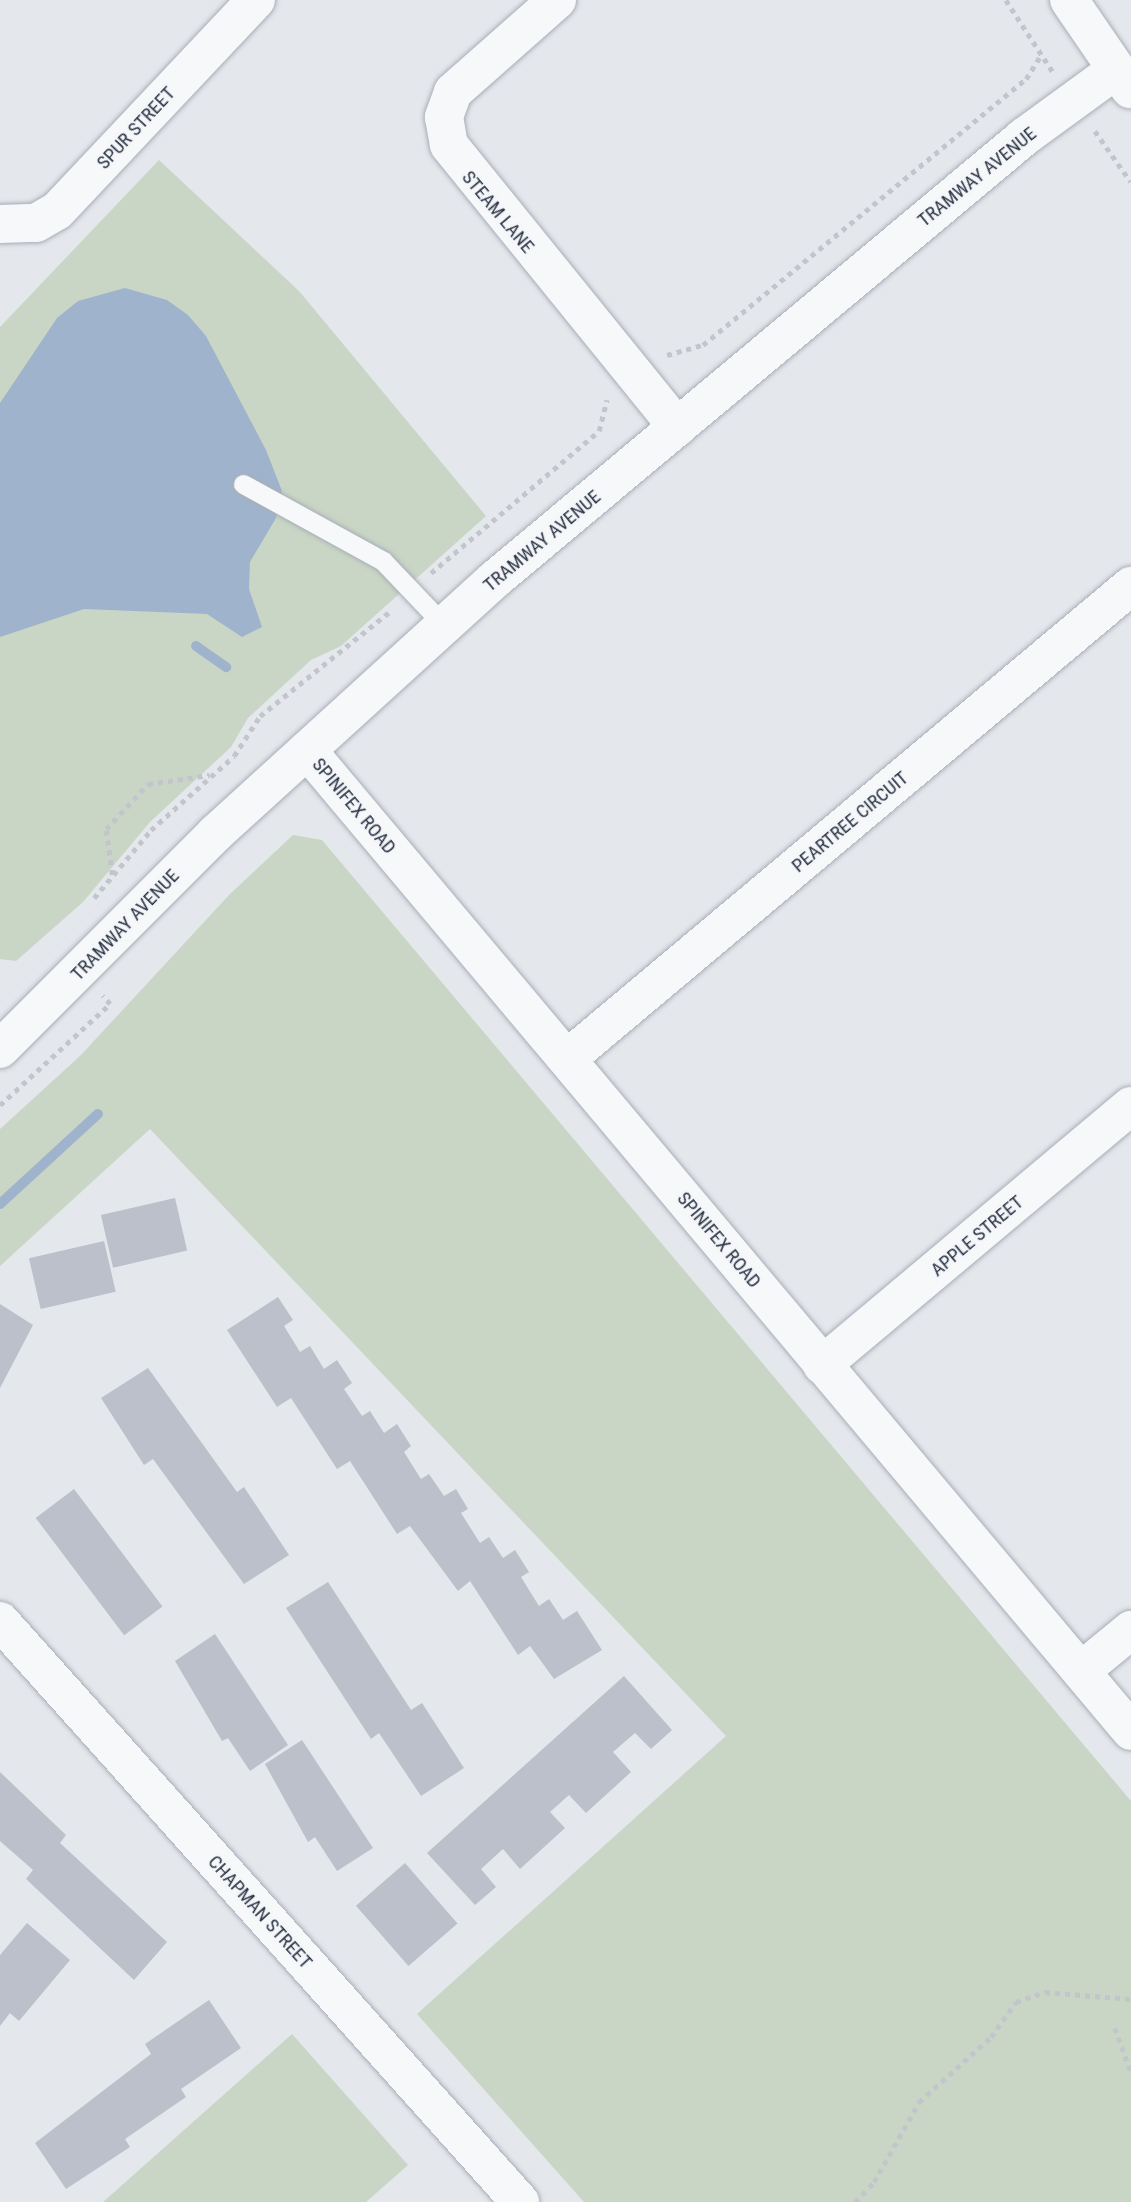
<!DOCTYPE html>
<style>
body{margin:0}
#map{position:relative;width:1131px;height:2202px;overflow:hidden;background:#e4e7ec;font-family:"Roboto Condensed",sans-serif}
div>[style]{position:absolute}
.green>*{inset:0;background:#c9d6c5}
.water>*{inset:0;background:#9fb4cc}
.stream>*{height:10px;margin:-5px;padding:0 5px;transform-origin:5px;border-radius:5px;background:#9fb4cc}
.building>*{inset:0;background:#bbc0ca;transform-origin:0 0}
.path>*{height:4.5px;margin-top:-2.25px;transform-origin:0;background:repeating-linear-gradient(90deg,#c2c5cb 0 5px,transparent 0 10px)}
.roads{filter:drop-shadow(0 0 2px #a9aeb7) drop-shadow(0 0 2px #a9aeb7)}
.service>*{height:19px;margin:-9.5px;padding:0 9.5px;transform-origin:9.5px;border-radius:9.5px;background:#f7f8fa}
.minor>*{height:38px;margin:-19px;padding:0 19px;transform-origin:19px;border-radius:19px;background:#f7f8fa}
span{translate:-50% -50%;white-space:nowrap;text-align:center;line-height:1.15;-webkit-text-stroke:5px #f4f6f9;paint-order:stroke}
.street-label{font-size:19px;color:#2b3445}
</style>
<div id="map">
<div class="green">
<div style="clip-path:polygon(159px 160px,299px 291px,486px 516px,341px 646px,311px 660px,248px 718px,231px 747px,150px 822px,83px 902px,16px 961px,0 959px,0 327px)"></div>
<div style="clip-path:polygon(293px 835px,322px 840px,1131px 1801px,1131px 2202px,584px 2202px,417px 2014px,726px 1736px,150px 1129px,0 1266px,0 1129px,80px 1056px,230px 894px)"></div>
<div style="clip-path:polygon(292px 2034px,408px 2165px,366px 2202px,103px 2202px)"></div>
</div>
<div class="water">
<div style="clip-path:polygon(125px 288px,167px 300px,188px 315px,206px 336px,266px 450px,282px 491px,276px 518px,250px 562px,249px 589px,262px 627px,242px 637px,207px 614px,84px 609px,0 637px,0 403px,57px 318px,78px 301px)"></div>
</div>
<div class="stream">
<div style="left:196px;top:646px;width:37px;rotate:35deg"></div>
<div style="left:0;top:1204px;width:133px;rotate:-42.6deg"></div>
</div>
<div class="building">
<div style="left:175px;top:1198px;width:54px;height:76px;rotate:77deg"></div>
<div style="left:104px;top:1241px;width:52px;height:77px;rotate:77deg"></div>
<div style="clip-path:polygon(278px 1297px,293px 1320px,284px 1326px,300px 1352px,310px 1346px,324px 1369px,337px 1360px,352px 1383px,344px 1389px,362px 1416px,370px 1411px,384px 1433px,397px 1424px,411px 1446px,404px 1452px,421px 1479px,429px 1474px,444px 1496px,456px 1489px,468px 1509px,461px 1513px,480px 1543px,489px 1537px,503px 1558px,515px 1550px,529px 1572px,521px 1577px,539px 1606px,549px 1599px,563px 1620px,577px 1611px,602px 1650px,554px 1679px,530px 1646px,518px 1655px,470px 1581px,458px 1591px,410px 1526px,397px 1534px,350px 1461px,337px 1469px,291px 1398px,277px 1407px,227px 1330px)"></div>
<div style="clip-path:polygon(0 1304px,33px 1325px,0 1388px)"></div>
<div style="clip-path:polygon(148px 1368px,237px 1492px,244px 1487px,289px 1555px,244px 1584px,153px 1459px,144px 1465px,101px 1398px)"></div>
<div style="left:74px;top:1489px;width:147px;height:48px;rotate:53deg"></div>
<div style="clip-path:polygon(328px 1582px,411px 1710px,422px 1703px,464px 1768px,421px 1796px,379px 1733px,371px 1739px,286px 1608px)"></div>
<div style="clip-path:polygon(215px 1634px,288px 1745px,250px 1771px,228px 1738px,222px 1741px,175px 1661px)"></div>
<div style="clip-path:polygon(624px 1676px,672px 1730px,651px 1749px,635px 1733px,613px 1752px,631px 1772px,586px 1813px,569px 1795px,550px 1812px,565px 1828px,520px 1869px,503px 1849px,481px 1869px,496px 1887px,475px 1905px,427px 1853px)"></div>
<div style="clip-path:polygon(302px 1740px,373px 1848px,337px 1871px,315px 1837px,308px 1842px,265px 1764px)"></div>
<div style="clip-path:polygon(0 1772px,66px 1835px,60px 1843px,167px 1942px,134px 1980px,26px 1879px,33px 1870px,0 1841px)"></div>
<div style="left:405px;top:1863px;width:80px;height:65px;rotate:49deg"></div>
<div style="clip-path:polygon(27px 1923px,70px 1960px,19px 2021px,10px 2013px,0 2026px,0 1955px)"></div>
<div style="clip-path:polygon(209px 2000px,241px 2048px,181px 2089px,186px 2097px,125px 2139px,130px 2147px,66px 2189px,35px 2143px,151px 2054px,145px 2044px)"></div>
</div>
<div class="path">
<div style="left:1006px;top:0;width:86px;rotate:56.9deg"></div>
<div style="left:1095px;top:131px;width:62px;rotate:54.8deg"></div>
<div style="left:667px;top:355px;width:37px;rotate:-16deg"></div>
<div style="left:703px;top:345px;width:418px;rotate:-39.5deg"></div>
<div style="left:1026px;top:79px;width:28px;rotate:-58deg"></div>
<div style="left:431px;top:573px;width:220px;rotate:-40.2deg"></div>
<div style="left:599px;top:431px;width:32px;rotate:-76deg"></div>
<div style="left:112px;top:875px;width:46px;rotate:-97.4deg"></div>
<div style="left:106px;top:829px;width:62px;rotate:-47deg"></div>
<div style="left:148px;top:784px;width:62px;rotate:-8.4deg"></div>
<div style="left:94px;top:898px;width:89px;rotate:-50deg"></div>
<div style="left:151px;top:830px;width:111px;rotate:-41.7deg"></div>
<div style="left:234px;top:756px;width:48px;rotate:-57deg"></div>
<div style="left:260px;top:716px;width:169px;rotate:-38.8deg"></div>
<div style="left:0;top:1105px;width:149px;rotate:-42.6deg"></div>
<div style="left:110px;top:1004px;width:11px;rotate:-131deg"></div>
<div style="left:1115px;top:2028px;width:47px;rotate:70deg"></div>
<div style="left:855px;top:2202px;width:28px;rotate:-46deg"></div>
<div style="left:874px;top:2182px;width:92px;rotate:-60.6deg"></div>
<div style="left:919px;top:2102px;width:97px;rotate:-42.1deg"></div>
<div style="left:991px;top:2037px;width:43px;rotate:-54.5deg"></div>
<div style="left:1016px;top:2002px;width:31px;rotate:-19deg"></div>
<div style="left:1045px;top:1992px;width:86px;rotate:4.7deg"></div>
</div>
<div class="roads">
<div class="service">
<div style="left:243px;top:484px;width:160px;rotate:28.8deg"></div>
<div style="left:383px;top:561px;width:88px;rotate:46.4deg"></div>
</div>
<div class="minor">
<div style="left:557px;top:0;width:139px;rotate:138.5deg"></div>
<div style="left:453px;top:92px;width:27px;rotate:110deg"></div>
<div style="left:444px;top:117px;width:28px;rotate:80deg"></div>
<div style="left:449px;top:145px;width:363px;rotate:51deg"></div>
<div style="left:1069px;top:0;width:108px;rotate:55.6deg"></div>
<div style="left:0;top:224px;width:36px;rotate:-2deg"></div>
<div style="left:36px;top:223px;width:24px;rotate:-30deg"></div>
<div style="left:57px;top:211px;width:290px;rotate:-46.7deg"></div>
<div style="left:307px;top:750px;width:1281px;rotate:49.97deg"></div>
<div style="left:0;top:1049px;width:305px;rotate:-45deg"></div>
<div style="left:216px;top:833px;width:376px;rotate:-42.3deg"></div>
<div style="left:494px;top:580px;width:691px;rotate:-39.89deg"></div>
<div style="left:1024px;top:137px;width:114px;rotate:-36.1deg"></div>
<div style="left:568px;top:1058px;width:735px;rotate:-39.98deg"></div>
<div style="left:822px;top:1365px;width:403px;rotate:-40deg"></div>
<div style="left:0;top:1621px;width:780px;rotate:48.17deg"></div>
<div style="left:1081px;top:1671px;width:65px;rotate:-39.4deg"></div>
</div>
</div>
<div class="street-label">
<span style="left:136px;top:128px;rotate:-47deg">SPUR STREET</span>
<span style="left:977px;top:177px;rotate:-39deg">TRAMWAY AVENUE</span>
<span style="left:498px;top:212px;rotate:50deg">STEAM LANE</span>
<span style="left:542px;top:541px;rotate:-40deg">TRAMWAY AVENUE</span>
<span style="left:354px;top:806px;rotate:50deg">SPINIFEX ROAD</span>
<span style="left:850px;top:822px;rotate:-40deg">PEARTREE CIRCUIT</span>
<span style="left:125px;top:925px;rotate:-46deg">TRAMWAY AVENUE</span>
<span style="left:977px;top:1236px;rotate:-40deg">APPLE STREET</span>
<span style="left:719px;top:1240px;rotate:50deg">SPINIFEX ROAD</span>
<span style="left:260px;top:1912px;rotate:48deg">CHAPMAN STREET</span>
</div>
</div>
